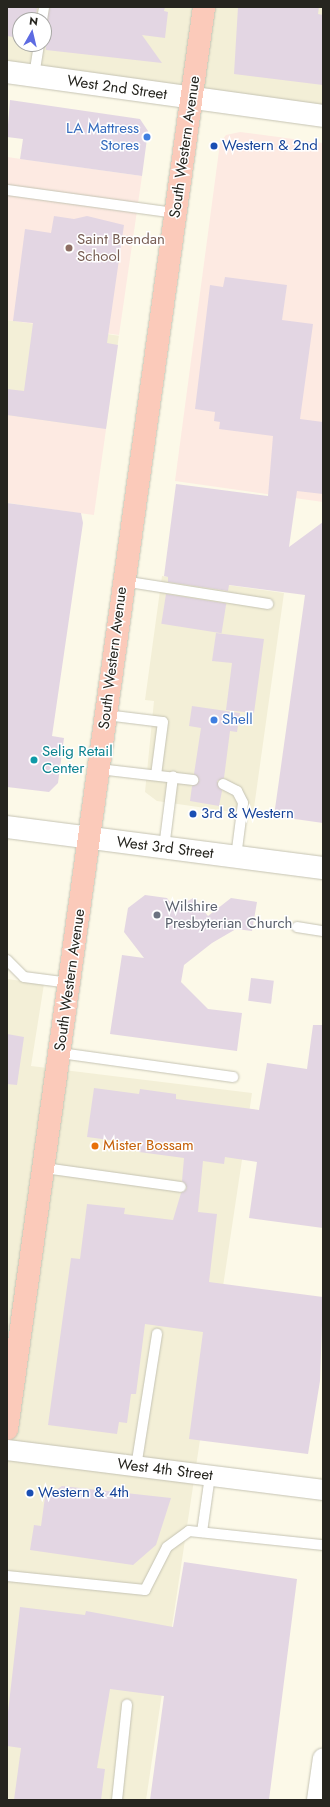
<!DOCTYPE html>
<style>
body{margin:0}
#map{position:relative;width:330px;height:1807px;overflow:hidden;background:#fcf9e8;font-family:Jost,sans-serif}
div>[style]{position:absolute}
.built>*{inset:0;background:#f3efd7;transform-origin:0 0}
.education>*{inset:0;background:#fdeae2;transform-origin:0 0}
.building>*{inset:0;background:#e3d6e3;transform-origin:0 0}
.roads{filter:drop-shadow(0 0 1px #c5c3b3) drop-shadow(0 0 1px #c5c3b3)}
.service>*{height:10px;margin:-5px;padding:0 5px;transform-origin:5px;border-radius:5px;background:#fff}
.minor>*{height:20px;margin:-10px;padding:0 10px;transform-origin:10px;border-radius:10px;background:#fff}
.tertiary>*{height:22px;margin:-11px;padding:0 11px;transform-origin:11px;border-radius:11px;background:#fff}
.secondary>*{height:22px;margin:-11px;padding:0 11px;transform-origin:11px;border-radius:11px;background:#fff}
.primary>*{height:22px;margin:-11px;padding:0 11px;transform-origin:11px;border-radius:11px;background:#fbcaba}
.dots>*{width:11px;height:11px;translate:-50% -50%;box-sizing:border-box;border:2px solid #fff;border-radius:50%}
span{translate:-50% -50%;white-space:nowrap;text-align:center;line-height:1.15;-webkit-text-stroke:3px #fff;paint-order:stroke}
.street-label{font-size:15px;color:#26251f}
.shop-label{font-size:15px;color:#366cbe}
.right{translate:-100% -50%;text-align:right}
.left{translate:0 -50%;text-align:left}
.transit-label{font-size:15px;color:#164399}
.education-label{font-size:15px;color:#785e54}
.culture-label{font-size:15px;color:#0d838f}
.worship-label{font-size:15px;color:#5b616d}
.food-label{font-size:15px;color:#c56008}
.frame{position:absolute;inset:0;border:8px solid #26251f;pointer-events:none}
.north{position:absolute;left:12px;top:12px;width:40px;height:40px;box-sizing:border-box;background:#fff;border:1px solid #a8a8a5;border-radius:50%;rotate:8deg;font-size:11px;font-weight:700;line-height:16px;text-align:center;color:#26251f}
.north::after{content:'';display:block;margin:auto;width:14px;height:18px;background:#5d6be2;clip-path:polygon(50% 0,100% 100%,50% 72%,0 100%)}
</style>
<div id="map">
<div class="built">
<div style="clip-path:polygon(evenodd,9px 7px,323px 7px,323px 105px,7px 64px,9px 7px,20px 20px,44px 20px,44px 44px,20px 44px,20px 20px)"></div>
<div style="left:7px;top:320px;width:113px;height:95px;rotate:8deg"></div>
<div style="clip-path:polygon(162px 576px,284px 593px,253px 815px,157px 801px,145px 792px,154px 701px,145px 700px)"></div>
<div style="clip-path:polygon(7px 979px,44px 984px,31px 1066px,252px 1093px,146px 1800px,7px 1800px)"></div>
</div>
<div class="education">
<div style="clip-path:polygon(240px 132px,323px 143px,323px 502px,175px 481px,220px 143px,226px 135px)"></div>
<div style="clip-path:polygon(7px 157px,142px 176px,119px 335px,7px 320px)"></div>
<div style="left:7px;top:415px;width:100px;height:87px;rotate:8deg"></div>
</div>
<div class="building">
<div style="clip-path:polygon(7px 7px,37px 7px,36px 20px,20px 20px,20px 38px,7px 36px)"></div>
<div style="clip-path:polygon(50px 7px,165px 7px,164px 11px,168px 12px,165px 38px,142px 35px,162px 63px,46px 50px,44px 26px)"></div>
<div style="clip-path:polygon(238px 7px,319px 7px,318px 14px,323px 15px,323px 85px,234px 74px)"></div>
<div style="clip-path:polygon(10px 100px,140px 119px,148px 131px,142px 176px,20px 159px,23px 139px,7px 137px)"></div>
<div style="clip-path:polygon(54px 216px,74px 219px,87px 216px,124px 225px,107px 343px,118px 345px,106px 429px,7px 415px,7px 389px,24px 391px,33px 323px,13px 321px,25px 229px,51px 233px)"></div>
<div style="clip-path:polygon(225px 277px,287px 285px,282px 320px,313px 324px,300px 419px,323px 422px,323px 494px,297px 491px,289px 547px,323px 522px,323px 823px,274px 816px,305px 595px,229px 585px,228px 591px,168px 582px,168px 577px,164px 576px,176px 484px,268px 496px,273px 436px,219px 429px,220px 422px,214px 421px,215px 412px,195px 409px,210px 285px,223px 287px)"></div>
<div style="clip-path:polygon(7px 503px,81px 513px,83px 523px,52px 736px,64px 738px,58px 783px,49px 792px,7px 787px)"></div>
<div style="left:166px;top:594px;width:61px;height:30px;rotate:9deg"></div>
<div style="clip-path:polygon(216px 633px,264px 639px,254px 713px,226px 710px,232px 663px,212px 661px)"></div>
<div style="clip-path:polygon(192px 706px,240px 713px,237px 732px,230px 731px,224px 778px,217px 781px,222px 791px,219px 806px,190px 801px,192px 786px,199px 781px,194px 774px,201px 728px,189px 726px)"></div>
<div style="clip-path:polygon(145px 895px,167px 898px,175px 909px,193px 898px,208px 916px,231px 898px,257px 902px,252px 931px,236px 929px,212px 943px,184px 965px,181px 982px,208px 1009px,242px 1013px,237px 1051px,110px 1034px,122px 955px,144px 958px,124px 932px,128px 908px)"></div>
<div style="left:251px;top:978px;width:23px;height:23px;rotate:7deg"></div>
<div style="clip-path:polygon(313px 1025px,323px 1025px,323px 1228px,249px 1218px,257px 1162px,225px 1157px,224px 1164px,203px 1161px,198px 1212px,217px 1214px,209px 1282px,323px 1297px,320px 1381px,308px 1454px,189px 1439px,203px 1332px,145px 1324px,136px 1394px,131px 1394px,127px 1423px,119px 1422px,117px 1434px,48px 1425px,71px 1258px,80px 1259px,87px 1204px,125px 1208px,124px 1214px,173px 1220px,181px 1193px,187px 1188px,182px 1181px,184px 1158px,139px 1152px,140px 1144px,87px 1137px,94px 1088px,139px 1094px,140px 1089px,176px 1094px,176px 1099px,259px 1110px,267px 1063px,307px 1069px)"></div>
<div style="clip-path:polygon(7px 1034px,24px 1037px,17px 1085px,7px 1084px)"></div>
<div style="clip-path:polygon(62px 1486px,171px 1498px,156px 1545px,133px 1565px,30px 1550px,34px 1525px,41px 1526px,45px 1497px)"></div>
<div style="clip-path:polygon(184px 1562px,297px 1579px,269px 1800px,150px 1800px,164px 1696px,110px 1689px,97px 1768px,105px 1769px,101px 1800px,14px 1800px,21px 1748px,7px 1746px,7px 1721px,20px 1607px,85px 1615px,86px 1611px,173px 1627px)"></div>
</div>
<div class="roads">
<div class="service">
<div style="left:42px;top:20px;width:13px;rotate:-81deg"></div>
<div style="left:34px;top:76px;width:32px;rotate:-81deg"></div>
<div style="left:7px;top:190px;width:171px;rotate:7.8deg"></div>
<div style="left:123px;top:581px;width:147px;rotate:9deg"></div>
<div style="left:106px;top:715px;width:57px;rotate:7deg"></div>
<div style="left:163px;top:722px;width:53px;rotate:97.5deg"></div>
<div style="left:99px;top:769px;width:95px;rotate:6.7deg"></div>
<div style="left:223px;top:784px;width:16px;rotate:27deg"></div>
<div style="left:237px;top:791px;width:13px;rotate:63deg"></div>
<div style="left:243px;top:803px;width:54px;rotate:97.4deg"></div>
<div style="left:164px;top:848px;width:72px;rotate:-82.8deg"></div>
<div style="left:297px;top:927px;width:26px;rotate:9deg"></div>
<div style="left:7px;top:960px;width:24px;rotate:45deg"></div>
<div style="left:24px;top:977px;width:46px;rotate:7.4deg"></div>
<div style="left:60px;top:1053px;width:175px;rotate:7.9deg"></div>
<div style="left:44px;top:1168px;width:138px;rotate:7.9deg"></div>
<div style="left:136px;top:1467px;width:135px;rotate:-81deg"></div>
<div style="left:202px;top:1532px;width:57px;rotate:-81.9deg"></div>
<div style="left:7px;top:1576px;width:139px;rotate:5.8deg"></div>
<div style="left:145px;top:1590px;width:48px;rotate:-62.9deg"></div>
<div style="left:167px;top:1547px;width:27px;rotate:-36deg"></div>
<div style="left:189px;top:1531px;width:135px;rotate:6deg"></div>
<div style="left:117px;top:1800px;width:96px;rotate:-84deg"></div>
</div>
<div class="minor">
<div style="left:7px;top:1450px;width:319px;rotate:7.2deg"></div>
<div style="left:317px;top:1800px;width:42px;rotate:-81.9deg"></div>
</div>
<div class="tertiary">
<div style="left:7px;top:72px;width:319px;rotate:7.9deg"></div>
</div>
<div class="secondary">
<div style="left:7px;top:827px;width:319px;rotate:7.4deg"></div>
</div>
<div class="primary">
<div style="left:7px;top:1429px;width:1436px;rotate:-82.11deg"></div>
</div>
</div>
<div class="dots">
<div style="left:147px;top:137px;background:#3f7fe0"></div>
<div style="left:214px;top:146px;background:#1a4fb4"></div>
<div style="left:69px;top:248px;background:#8d6e63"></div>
<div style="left:214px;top:720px;background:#3f7fe0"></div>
<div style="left:34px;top:760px;background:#0f9aa8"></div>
<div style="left:193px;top:814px;background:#1a4fb4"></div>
<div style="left:157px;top:915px;background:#6b7280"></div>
<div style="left:95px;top:1146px;background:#e8710a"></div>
<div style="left:30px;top:1493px;background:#1a4fb4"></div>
</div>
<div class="street-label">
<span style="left:117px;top:88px;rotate:8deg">West 2nd Street</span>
<span style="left:185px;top:147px;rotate:-82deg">South Western Avenue</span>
<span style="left:113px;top:658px;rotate:-83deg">South Western Avenue</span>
<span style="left:165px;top:848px;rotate:7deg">West 3rd Street</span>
<span style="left:70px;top:980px;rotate:-82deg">South Western Avenue</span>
<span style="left:165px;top:1470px;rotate:7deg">West 4th Street</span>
</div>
<div class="shop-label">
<span class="right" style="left:139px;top:137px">LA Mattress<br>Stores</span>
<span class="left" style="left:222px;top:720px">Shell</span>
</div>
<div class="transit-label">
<span class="left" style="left:222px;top:146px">Western &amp; 2nd</span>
<span class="left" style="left:201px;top:814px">3rd &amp; Western</span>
<span class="left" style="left:38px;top:1493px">Western &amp; 4th</span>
</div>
<div class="education-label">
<span class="left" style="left:77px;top:248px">Saint Brendan<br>School</span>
</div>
<div class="culture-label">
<span class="left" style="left:42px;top:760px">Selig Retail<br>Center</span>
</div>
<div class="worship-label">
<span class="left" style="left:165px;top:915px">Wilshire<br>Presbyterian Church</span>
</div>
<div class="food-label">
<span class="left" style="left:103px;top:1146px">Mister Bossam</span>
</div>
<div class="frame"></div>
<div class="north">N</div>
</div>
